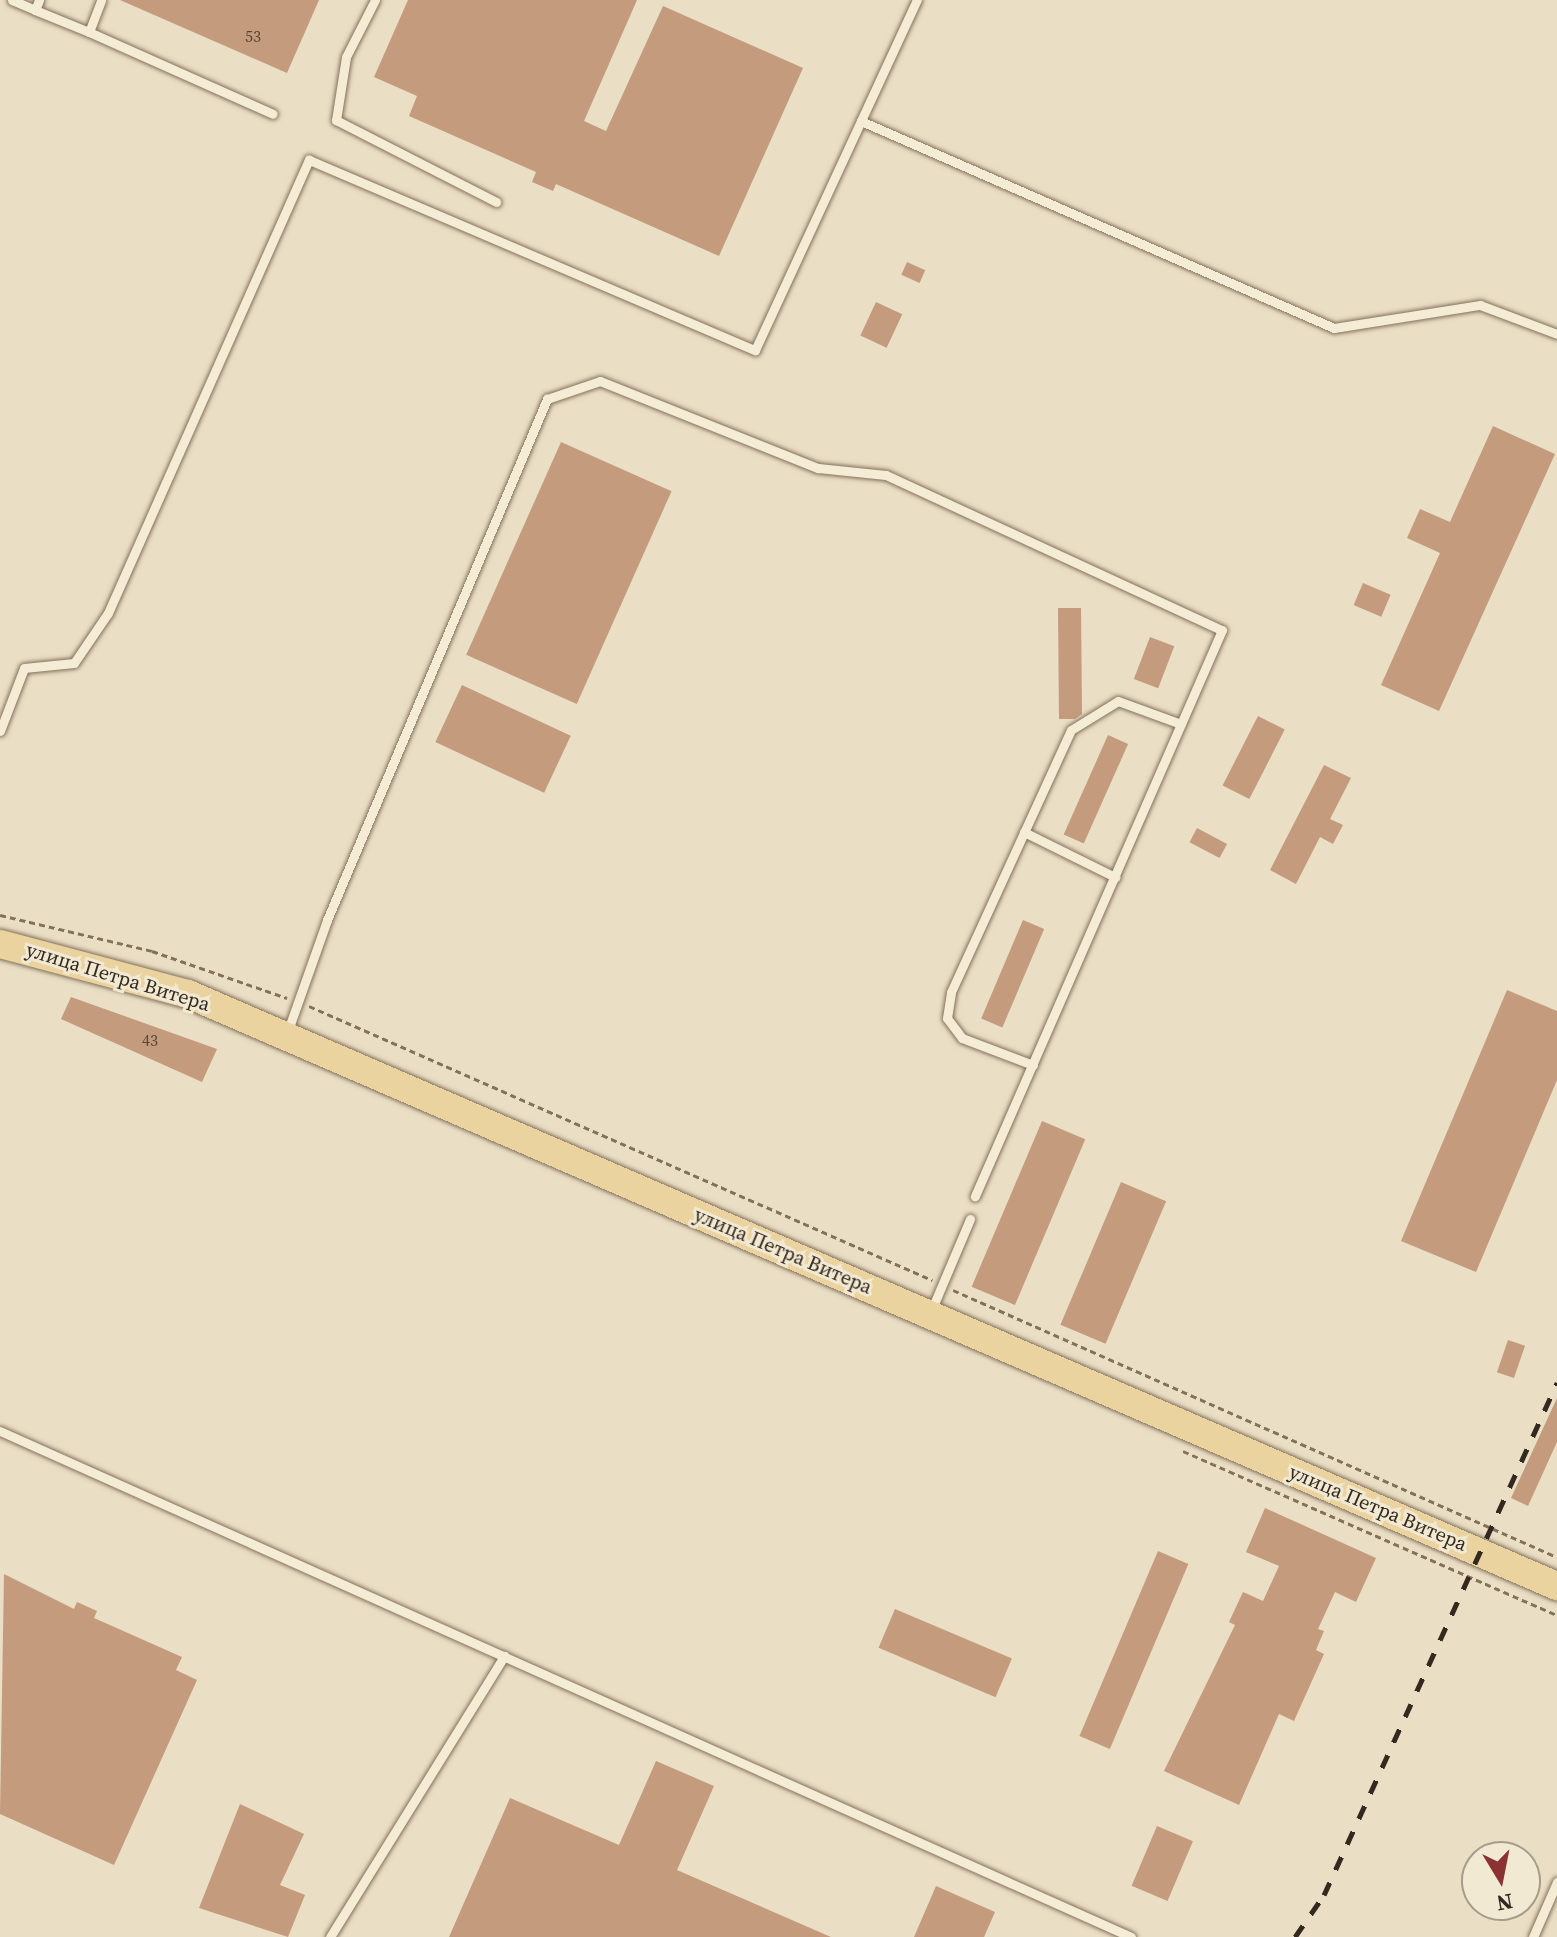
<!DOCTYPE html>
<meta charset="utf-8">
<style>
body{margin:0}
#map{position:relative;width:1557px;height:1937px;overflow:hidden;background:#eadec4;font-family:"Source Serif 4",serif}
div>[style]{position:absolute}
.building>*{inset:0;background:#c49b7d;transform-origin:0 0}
.path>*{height:3px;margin-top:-1.5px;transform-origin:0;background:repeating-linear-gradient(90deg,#83715c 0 6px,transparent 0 10px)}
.roads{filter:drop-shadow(0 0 2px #83715c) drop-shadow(0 0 2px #83715c)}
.service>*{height:9px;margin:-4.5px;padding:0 4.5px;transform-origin:4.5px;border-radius:4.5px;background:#f5ecd6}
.primary>*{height:28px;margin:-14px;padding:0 14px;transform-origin:14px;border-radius:14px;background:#ead39f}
.rail>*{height:5px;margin-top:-2.5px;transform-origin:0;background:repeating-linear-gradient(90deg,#34291f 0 14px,transparent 0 28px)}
span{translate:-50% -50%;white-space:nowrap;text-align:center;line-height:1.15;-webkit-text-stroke:6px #f2e9d3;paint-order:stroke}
.number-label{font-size:16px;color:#584636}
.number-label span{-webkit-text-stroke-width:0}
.street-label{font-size:20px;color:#34291f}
.north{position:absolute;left:1461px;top:1841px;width:80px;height:80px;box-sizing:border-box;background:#f2e9d3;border:2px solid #a69c8b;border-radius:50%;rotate:170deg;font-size:22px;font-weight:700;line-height:32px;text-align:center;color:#34291f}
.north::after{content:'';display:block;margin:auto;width:28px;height:36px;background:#8c3232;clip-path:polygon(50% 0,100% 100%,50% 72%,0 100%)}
</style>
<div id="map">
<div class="building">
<div style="clip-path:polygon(120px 0,319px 0,287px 73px)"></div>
<div style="clip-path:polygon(408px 0,637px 0,584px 121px,606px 131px,663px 6px,803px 68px,719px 256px,556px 184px,553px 191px,532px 182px,536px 172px,409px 116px,417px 96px,374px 77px)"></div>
<div style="left:907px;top:262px;width:20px;height:14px;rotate:24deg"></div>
<div style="left:876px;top:302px;width:29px;height:37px;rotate:25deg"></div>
<div style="clip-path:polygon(1493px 426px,1555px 454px,1439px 711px,1381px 685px,1440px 553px,1407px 538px,1420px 509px,1450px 522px)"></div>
<div style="left:561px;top:442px;width:121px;height:233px;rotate:24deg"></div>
<div style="left:1363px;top:583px;width:30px;height:24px;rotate:23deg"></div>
<div style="clip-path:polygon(1058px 608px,1081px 608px,1082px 714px,1075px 719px,1059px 719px)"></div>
<div style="left:1150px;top:637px;width:26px;height:45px;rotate:21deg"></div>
<div style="left:462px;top:685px;width:120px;height:63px;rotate:25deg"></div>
<div style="left:1258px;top:716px;width:30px;height:78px;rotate:27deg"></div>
<div style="left:1108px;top:735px;width:22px;height:109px;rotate:24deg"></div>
<div style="clip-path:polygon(1324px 765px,1351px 778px,1330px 819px,1343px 825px,1333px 844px,1320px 837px,1296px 884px,1270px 870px)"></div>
<div style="left:1197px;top:828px;width:34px;height:16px;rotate:28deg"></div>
<div style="left:1023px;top:920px;width:23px;height:107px;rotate:23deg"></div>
<div style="clip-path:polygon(1507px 990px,1557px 1011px,1557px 1080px,1476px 1272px,1401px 1241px)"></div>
<div style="clip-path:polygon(71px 997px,217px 1049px,202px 1082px,61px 1019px)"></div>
<div style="left:1042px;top:1121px;width:47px;height:180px;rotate:23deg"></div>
<div style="left:1121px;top:1182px;width:49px;height:155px;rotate:23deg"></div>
<div style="left:1508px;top:1340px;width:18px;height:34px;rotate:19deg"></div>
<div style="clip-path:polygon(1557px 1398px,1557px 1442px,1528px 1506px,1511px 1498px)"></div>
<div style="clip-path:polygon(1265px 1508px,1376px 1558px,1356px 1602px,1335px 1592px,1318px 1629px,1324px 1631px,1316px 1650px,1324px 1654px,1294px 1721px,1279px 1714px,1239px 1805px,1164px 1771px,1235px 1625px,1229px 1622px,1243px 1592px,1263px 1601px,1279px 1566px,1246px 1552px)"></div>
<div style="left:1158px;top:1551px;width:33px;height:201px;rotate:23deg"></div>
<div style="clip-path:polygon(4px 1574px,74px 1609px,77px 1602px,97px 1611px,94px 1618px,182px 1657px,176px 1670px,197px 1680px,114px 1865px,0 1814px)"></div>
<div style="left:895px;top:1609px;width:127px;height:42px;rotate:23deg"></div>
<div style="clip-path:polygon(656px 1761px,714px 1786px,677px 1870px,831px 1937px,449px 1937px,510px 1798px,619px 1845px)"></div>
<div style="clip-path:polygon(240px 1804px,304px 1834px,280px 1885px,305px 1895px,288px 1937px,199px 1908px)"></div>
<div style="left:1157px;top:1826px;width:39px;height:65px;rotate:23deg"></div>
<div style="clip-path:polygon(936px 1886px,995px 1912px,984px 1937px,914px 1937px)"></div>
</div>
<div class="path">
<div style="left:0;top:915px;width:156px;rotate:13.3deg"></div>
<div style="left:152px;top:951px;width:143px;rotate:19.2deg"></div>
<div style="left:309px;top:1006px;width:681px;rotate:23.74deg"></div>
<div style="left:953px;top:1290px;width:660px;rotate:23.85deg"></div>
<div style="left:1183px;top:1451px;width:408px;rotate:23.7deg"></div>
</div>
<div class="roads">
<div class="service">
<div style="left:12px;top:0;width:25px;rotate:23deg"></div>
<div style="left:35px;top:10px;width:11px;rotate:-68deg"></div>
<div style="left:375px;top:0;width:64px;rotate:117deg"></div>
<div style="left:346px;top:57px;width:64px;rotate:99deg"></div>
<div style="left:336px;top:120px;width:180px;rotate:27.1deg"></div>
<div style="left:35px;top:10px;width:58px;rotate:22.2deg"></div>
<div style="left:89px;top:32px;width:34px;rotate:-69deg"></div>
<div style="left:89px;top:32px;width:201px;rotate:24deg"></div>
<div style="left:861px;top:121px;width:516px;rotate:23.64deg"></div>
<div style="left:1334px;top:328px;width:148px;rotate:-9deg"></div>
<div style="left:1480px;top:305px;width:82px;rotate:20.6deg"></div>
<div style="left:0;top:731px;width:67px;rotate:-69.1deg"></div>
<div style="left:24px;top:668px;width:50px;rotate:-5.7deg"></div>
<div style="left:74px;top:663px;width:60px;rotate:-55.8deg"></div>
<div style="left:108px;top:613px;width:496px;rotate:-66.1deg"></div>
<div style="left:309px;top:160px;width:485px;rotate:23.1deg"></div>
<div style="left:755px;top:350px;width:386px;rotate:-65.2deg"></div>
<div style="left:1024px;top:832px;width:102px;rotate:26.3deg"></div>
<div style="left:287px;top:1033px;width:120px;rotate:-70.5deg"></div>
<div style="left:327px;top:920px;width:566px;rotate:-67.11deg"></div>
<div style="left:547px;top:399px;width:56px;rotate:-18.8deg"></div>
<div style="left:600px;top:381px;width:235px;rotate:21.8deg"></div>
<div style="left:818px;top:468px;width:68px;rotate:5.9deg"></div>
<div style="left:886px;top:475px;width:370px;rotate:24.8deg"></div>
<div style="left:1222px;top:630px;width:618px;rotate:113.58deg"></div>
<div style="left:1033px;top:1065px;width:76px;rotate:-159.2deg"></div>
<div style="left:962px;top:1038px;width:25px;rotate:-127deg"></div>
<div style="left:947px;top:1018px;width:26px;rotate:-81deg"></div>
<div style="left:951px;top:992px;width:288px;rotate:-65.4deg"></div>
<div style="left:1071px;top:730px;width:55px;rotate:-31.7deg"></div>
<div style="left:1118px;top:701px;width:67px;rotate:20.1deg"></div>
<div style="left:931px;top:1311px;width:100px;rotate:-67deg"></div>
<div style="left:0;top:1431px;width:1239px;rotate:24.1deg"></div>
<div style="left:330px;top:1937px;width:331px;rotate:-58.2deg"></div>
<div style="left:1533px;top:1937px;width:60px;rotate:-66.4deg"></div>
</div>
<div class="primary">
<div style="left:0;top:944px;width:195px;rotate:14.9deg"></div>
<div style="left:188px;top:994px;width:1492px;rotate:23.39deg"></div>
</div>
</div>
<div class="rail">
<div style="left:1295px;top:1937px;width:51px;rotate:-55.4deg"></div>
<div style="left:1324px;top:1895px;width:563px;rotate:-65.53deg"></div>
</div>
<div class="number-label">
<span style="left:253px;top:36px">53</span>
<span style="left:150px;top:1040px">43</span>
</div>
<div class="street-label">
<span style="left:118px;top:977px;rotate:17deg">улица Петра Витера</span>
<span style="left:783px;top:1251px;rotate:23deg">улица Петра Витера</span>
<span style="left:1378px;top:1508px;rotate:23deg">улица Петра Витера</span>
</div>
<div class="north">N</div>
</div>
